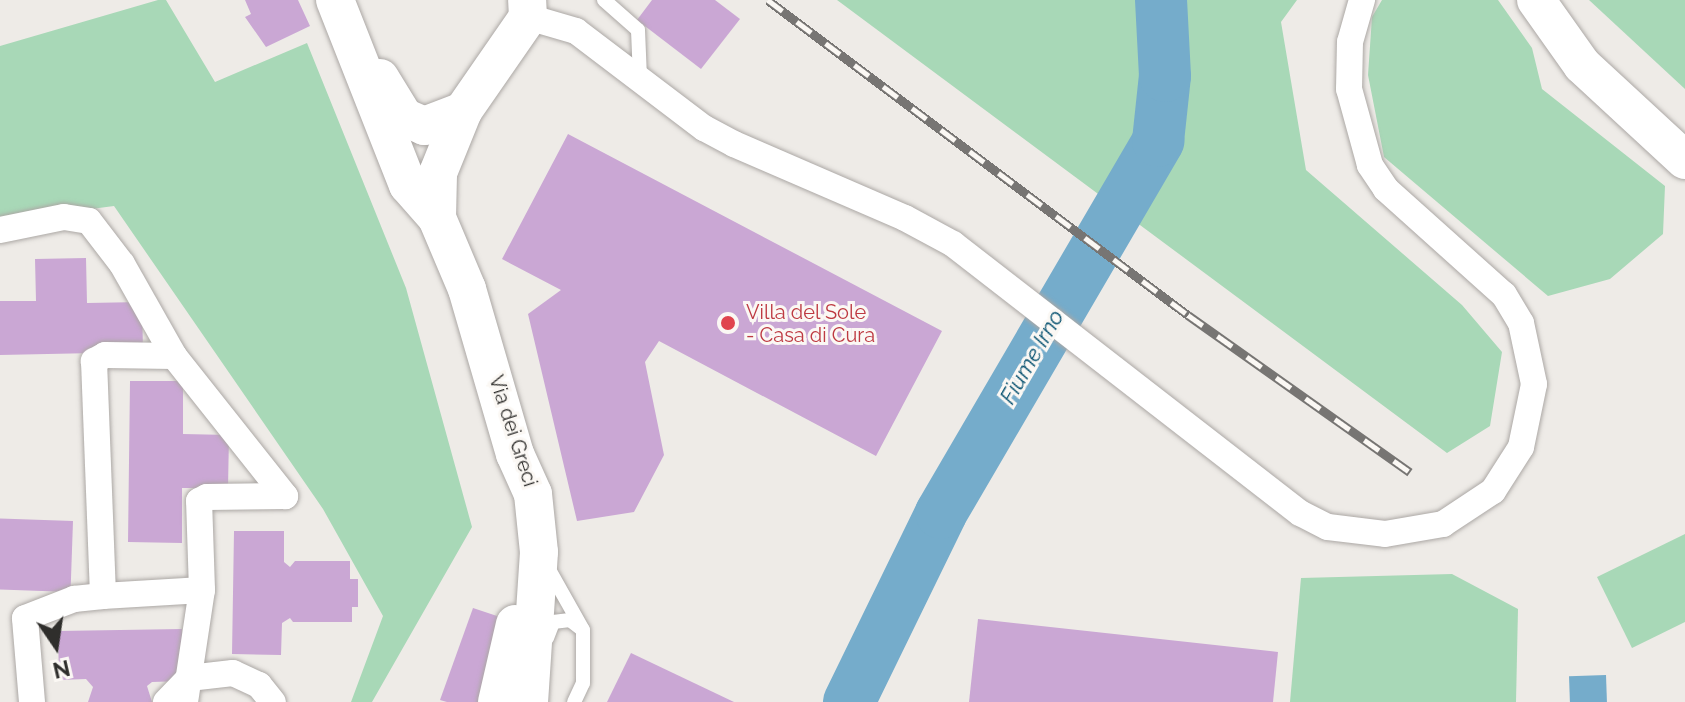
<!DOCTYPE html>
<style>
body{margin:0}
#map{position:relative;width:1685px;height:702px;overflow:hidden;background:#eeebe7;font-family:Raleway,sans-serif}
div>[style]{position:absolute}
.green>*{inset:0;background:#a8d8b7}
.water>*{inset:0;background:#75accb;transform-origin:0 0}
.river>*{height:52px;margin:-26px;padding:0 26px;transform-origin:26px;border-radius:26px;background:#75accb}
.building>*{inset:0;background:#caa7d4;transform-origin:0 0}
.roads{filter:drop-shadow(0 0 2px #aca8a5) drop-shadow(0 0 2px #aca8a5)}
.lane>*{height:14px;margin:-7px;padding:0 7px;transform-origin:7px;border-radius:7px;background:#fff}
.street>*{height:26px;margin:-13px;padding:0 13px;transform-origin:13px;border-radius:13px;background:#fff}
.secondary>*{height:38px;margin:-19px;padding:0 19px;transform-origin:19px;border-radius:19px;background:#fff}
.rail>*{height:9px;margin-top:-4.5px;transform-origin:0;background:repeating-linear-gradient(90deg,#fbf8f4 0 18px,#777573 0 36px);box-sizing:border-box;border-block:2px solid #777573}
.dots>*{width:22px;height:22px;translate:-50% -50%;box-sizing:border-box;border:4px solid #fbf8f4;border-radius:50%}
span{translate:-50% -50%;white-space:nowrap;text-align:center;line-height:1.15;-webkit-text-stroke:6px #fbf8f4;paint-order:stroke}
.health-label{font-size:20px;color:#be3a42}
.left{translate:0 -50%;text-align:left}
.street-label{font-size:20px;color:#2f2e2c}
.water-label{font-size:22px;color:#05506f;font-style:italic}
.north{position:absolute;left:16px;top:606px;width:80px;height:80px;-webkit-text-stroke:6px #fbf8f4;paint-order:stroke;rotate:167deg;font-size:22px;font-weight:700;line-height:32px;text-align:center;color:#2f2e2c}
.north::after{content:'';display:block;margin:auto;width:28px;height:36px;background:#2f2e2c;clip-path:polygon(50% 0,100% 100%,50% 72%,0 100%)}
</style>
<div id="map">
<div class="green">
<div style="clip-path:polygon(158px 0,166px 0,215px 82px,307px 43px,406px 288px,472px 527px,372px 702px,351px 702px,383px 616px,323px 509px,114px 206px,0 221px,0 46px)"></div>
<div style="clip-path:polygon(837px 0,1297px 0,1281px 22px,1306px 170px,1462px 305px,1502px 352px,1490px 426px,1447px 453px)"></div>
<div style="clip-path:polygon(1382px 0,1498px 0,1532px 48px,1542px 89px,1665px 186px,1663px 234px,1610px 279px,1548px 296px,1384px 157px,1368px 75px,1372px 17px)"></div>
<div style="clip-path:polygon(1589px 0,1685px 0,1685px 89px)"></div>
<div style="clip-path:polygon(1685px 534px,1685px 622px,1632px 648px,1597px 577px)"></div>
<div style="clip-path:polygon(1452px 574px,1518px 609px,1516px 702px,1290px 702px,1301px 578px)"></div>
</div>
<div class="water">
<div style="left:1606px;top:675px;width:27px;height:37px;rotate:88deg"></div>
</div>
<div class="river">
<div style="left:849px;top:702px;width:210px;rotate:-64deg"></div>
<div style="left:941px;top:513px;width:431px;rotate:-59.7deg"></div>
<div style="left:1158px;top:141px;width:65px;rotate:-83.9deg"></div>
<div style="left:1165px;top:76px;width:76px;rotate:-93deg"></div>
</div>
<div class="building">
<div style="clip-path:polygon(245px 0,298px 0,310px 26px,266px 47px,245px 17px,251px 14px)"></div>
<div style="clip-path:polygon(652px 0,715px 0,740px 19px,701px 69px,637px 20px)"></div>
<div style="clip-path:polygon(568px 134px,942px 331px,876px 456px,659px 341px,645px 362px,664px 455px,634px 512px,577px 521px,528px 314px,561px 290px,502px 259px)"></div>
<div style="clip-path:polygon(86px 258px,87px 303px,142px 302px,143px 352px,0 355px,0 301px,36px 301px,35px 259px)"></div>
<div style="clip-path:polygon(130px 381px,183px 381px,183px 434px,229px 435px,228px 488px,182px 488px,182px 543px,128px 542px)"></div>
<div style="left:73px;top:521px;width:71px;height:73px;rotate:92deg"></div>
<div style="clip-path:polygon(234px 531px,284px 531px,284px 562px,290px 567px,295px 561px,350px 561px,350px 579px,358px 579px,358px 607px,352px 607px,352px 622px,293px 622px,290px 618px,282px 623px,281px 655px,232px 654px)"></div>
<div style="clip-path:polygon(473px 608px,509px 620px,484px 702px,447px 702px,440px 700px)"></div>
<div style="clip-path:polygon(978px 619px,1278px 652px,1273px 702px,969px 702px)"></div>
<div style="clip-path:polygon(182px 629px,183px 681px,152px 682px,147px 686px,152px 702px,88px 702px,93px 687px,86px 679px,59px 680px,58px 631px)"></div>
<div style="clip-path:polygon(631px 653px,734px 702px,607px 702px)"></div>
</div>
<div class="roads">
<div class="lane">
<div style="left:604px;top:0;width:45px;rotate:41.4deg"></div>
<div style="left:638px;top:30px;width:48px;rotate:87.6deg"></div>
<div style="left:547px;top:566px;width:73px;rotate:60.6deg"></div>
<div style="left:583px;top:630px;width:53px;rotate:90deg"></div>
<div style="left:583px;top:683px;width:21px;rotate:115deg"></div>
<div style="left:547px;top:638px;width:17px;rotate:-69deg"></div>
<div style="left:553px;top:622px;width:17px;rotate:-7deg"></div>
<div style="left:570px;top:620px;width:16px;rotate:38deg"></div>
</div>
<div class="street">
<div style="left:528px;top:17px;width:50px;rotate:16.3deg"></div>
<div style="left:576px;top:31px;width:161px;rotate:37.2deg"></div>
<div style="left:704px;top:128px;width:34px;rotate:28deg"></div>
<div style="left:734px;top:144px;width:186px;rotate:23.4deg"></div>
<div style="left:905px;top:218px;width:55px;rotate:28.4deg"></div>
<div style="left:953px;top:244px;width:439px;rotate:37.8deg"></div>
<div style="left:1300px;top:513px;width:31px;rotate:27deg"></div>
<div style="left:1328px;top:527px;width:57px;rotate:7deg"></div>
<div style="left:1385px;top:534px;width:59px;rotate:-9.8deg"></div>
<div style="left:1443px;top:524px;width:60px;rotate:-33.4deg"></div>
<div style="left:1493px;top:491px;width:52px;rotate:-57.5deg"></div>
<div style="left:1521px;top:447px;width:64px;rotate:-78.3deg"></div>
<div style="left:1534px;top:384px;width:62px;rotate:-102deg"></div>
<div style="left:1521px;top:323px;width:33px;rotate:-121deg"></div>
<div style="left:1504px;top:295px;width:159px;rotate:-138.1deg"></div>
<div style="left:1386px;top:189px;width:29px;rotate:-124deg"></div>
<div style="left:1370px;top:165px;width:79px;rotate:-105.4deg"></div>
<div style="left:1349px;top:89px;width:47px;rotate:-88.8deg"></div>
<div style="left:1350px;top:42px;width:44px;rotate:-74.1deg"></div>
<div style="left:0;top:230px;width:65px;rotate:-11.5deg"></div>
<div style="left:64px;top:217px;width:25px;rotate:9deg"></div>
<div style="left:89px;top:221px;width:54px;rotate:52.5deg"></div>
<div style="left:122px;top:264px;width:106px;rotate:60.5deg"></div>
<div style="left:174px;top:356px;width:179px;rotate:51.6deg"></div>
<div style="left:174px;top:356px;width:69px;rotate:-179.2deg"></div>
<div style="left:105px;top:355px;width:13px;rotate:151deg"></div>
<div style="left:94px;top:361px;width:235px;rotate:87.8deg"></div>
<div style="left:103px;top:596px;width:99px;rotate:-3.5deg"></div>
<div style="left:32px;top:702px;width:84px;rotate:-94.8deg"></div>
<div style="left:25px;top:618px;width:53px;rotate:-21.2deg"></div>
<div style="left:74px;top:599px;width:29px;rotate:-6deg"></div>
<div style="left:166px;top:702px;width:33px;rotate:-46deg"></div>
<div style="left:189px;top:678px;width:44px;rotate:-6.5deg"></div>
<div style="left:233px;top:673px;width:29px;rotate:25deg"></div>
<div style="left:259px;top:685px;width:22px;rotate:51deg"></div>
<div style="left:185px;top:702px;width:113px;rotate:-81.4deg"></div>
<div style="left:202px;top:590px;width:89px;rotate:-91.9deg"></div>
<div style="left:199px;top:501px;width:9px;rotate:-27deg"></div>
<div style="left:207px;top:497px;width:78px;rotate:-0.7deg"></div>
</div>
<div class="secondary">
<div style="left:335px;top:0;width:199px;rotate:68.5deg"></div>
<div style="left:408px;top:185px;width:44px;rotate:48.7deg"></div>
<div style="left:437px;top:218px;width:77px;rotate:67.1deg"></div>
<div style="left:467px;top:289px;width:172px;rotate:73.8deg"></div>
<div style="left:515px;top:454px;width:44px;rotate:65.8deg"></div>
<div style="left:533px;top:494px;width:58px;rotate:84.1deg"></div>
<div style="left:539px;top:552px;width:150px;rotate:93.8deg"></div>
<div style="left:1536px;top:0;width:80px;rotate:54.7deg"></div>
<div style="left:1582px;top:65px;width:140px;rotate:42.7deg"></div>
<div style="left:380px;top:78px;width:46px;rotate:58.4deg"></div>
<div style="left:404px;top:117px;width:22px;rotate:24deg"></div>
<div style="left:424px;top:126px;width:42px;rotate:-21deg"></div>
<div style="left:437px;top:218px;width:45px;rotate:-88.7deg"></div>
<div style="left:438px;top:173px;width:67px;rotate:-68deg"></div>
<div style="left:463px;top:111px;width:114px;rotate:-55.3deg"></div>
<div style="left:528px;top:17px;width:17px;rotate:-93deg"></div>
<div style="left:497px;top:702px;width:80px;rotate:-77deg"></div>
</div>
</div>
<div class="rail">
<div style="left:768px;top:0;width:525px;rotate:36.87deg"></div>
<div style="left:1188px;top:315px;width:272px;rotate:35.3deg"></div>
</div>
<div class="dots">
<div style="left:728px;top:323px;background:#e0444e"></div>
</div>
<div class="health-label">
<span class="left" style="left:746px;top:324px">Villa del Sole<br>- Casa di Cura</span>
</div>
<div class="street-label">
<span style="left:513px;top:431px;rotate:72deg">Via dei Greci</span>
</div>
<div class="water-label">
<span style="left:1032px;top:357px;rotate:-60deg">Fiume Irno</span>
</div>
<div class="north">N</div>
</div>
